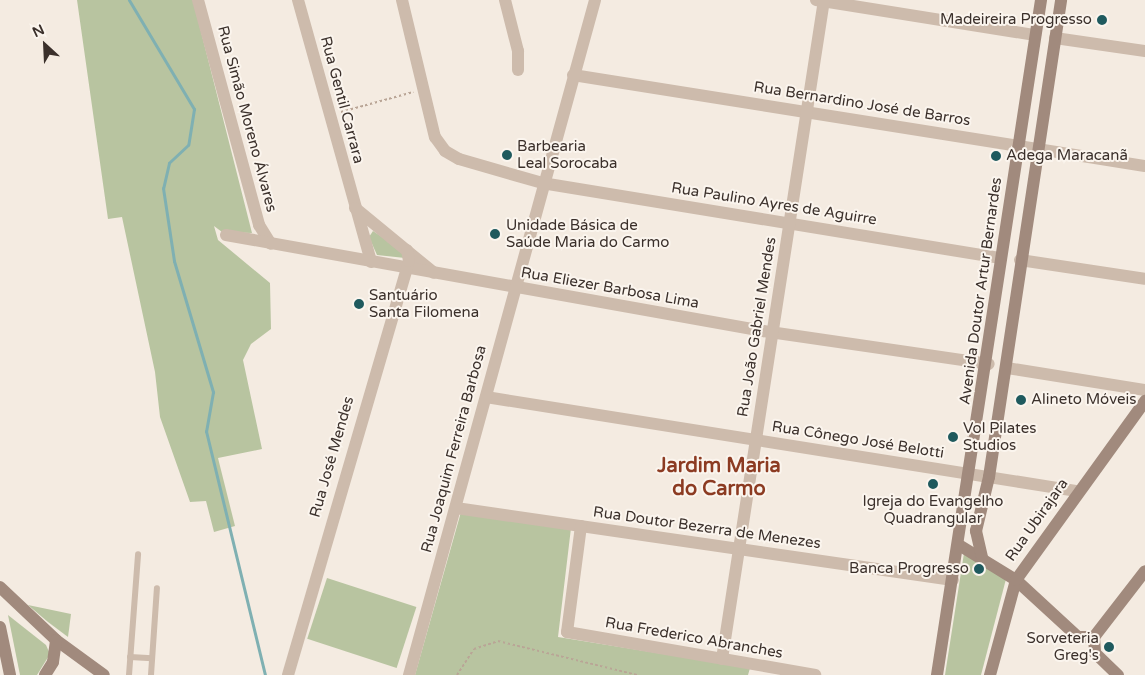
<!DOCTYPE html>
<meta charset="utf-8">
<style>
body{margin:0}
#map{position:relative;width:1145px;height:675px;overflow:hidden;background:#f4ebe1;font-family:"Varela Round",sans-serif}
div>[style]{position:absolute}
.green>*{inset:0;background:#b8c4a0;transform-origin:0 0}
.stream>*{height:3px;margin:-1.5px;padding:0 1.5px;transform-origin:1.5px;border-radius:1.5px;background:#7fb0b2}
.path>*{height:2px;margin-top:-1px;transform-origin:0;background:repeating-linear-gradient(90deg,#b9a596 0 2.5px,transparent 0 5px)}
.lane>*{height:6px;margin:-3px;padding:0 3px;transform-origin:3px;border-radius:3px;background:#cdbbac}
.street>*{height:12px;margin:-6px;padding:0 6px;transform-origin:6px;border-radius:6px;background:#cdbbac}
.secondary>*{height:12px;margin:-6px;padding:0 6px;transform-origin:6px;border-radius:6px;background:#a18a7d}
.dots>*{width:14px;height:14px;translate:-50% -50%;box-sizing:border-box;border:2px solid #fbf5ee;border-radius:50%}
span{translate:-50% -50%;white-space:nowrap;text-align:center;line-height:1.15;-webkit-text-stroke:4px #fbf5ee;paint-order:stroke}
.poi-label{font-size:15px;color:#3b302b}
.right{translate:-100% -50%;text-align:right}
.left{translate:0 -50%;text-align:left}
.street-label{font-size:15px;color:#3b302b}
.district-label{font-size:20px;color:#8c3b22;font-weight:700}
.north{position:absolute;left:20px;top:20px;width:50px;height:50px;-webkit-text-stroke:4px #fbf5ee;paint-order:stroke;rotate:335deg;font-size:14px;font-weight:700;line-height:20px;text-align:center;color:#3b302b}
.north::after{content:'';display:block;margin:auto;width:18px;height:22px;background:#3b302b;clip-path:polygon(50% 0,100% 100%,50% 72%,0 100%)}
</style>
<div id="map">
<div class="green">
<div style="clip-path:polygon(77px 0,193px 0,252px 233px,222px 232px,214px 226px,218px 240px,270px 283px,271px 329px,251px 344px,243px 360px,262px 449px,218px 458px,235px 526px,214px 532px,206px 501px,190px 502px,160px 417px,155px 372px,122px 217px,108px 219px)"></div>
<div style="clip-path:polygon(373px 231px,403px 251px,405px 258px,377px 255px,369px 237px)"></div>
<div style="clip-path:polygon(461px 512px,571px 528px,558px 637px,750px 668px,748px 675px,415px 675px)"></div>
<div style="clip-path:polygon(964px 553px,1006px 579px,981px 675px,945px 675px)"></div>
<div style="left:327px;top:578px;width:94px;height:64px;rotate:18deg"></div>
<div style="clip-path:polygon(28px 605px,71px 614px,68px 637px,48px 622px)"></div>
<div style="clip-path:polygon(8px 615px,46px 645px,50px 654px,37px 675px,20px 675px)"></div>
</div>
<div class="stream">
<div style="left:129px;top:0;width:127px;rotate:59.2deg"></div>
<div style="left:194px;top:109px;width:36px;rotate:99deg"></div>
<div style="left:188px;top:145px;width:26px;rotate:137deg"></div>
<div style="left:169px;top:163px;width:26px;rotate:103deg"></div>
<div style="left:163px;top:188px;width:74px;rotate:81.4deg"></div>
<div style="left:174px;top:261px;width:137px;rotate:73.4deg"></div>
<div style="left:213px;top:392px;width:40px;rotate:100deg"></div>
<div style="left:206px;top:431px;width:251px;rotate:76.4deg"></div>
</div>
<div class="path">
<div style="left:341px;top:112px;width:75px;rotate:-15.5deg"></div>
<div style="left:457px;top:675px;width:31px;rotate:-57deg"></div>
<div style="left:474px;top:649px;width:25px;rotate:-18deg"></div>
<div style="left:498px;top:641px;width:143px;rotate:13.7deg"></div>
</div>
<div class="lane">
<div style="left:130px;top:657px;width:22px;rotate:3deg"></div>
<div style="left:129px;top:675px;width:121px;rotate:-85.7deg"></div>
<div style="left:151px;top:675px;width:87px;rotate:-86.1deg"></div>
</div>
<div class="street">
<div style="left:198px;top:0;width:233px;rotate:74.8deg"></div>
<div style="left:259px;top:225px;width:22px;rotate:58deg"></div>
<div style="left:298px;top:0;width:272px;rotate:74.4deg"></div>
<div style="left:402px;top:0;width:141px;rotate:76.5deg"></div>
<div style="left:435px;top:137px;width:17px;rotate:54deg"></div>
<div style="left:445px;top:151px;width:16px;rotate:30deg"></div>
<div style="left:459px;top:159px;width:86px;rotate:16.1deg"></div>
<div style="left:542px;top:183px;width:465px;rotate:9.3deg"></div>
<div style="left:505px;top:0;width:53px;rotate:75.7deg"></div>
<div style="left:518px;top:51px;width:19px;rotate:90deg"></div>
<div style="left:816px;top:0;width:222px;rotate:9.1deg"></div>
<div style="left:1055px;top:38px;width:91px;rotate:8.2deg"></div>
<div style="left:573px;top:75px;width:579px;rotate:9.04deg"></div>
<div style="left:355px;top:208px;width:102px;rotate:39.4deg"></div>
<div style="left:226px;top:235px;width:546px;rotate:10.14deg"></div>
<div style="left:763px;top:331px;width:228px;rotate:8.3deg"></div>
<div style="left:1020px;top:260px;width:126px;rotate:8.6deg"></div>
<div style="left:1007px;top:368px;width:140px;rotate:9.1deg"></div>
<div style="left:486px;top:397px;width:597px;rotate:9.05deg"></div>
<div style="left:456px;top:508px;width:502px;rotate:8.24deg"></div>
<div style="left:581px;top:526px;width:107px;rotate:97.5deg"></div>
<div style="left:567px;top:632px;width:252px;rotate:9.8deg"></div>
<div style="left:722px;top:659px;width:667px;rotate:-81.2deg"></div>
<div style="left:288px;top:675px;width:431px;rotate:-73.7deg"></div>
<div style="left:409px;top:261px;width:11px;rotate:-100deg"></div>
<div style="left:409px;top:675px;width:700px;rotate:-74.59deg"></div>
</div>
<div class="secondary">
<div style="left:959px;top:545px;width:67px;rotate:31.6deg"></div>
<div style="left:1016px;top:580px;width:84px;rotate:42.6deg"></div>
<div style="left:1078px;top:637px;width:16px"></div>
<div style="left:982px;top:557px;width:27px;rotate:-103deg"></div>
<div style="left:976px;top:531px;width:56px;rotate:-76.5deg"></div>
<div style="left:989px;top:477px;width:482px;rotate:-81.4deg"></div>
<div style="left:0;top:587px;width:77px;rotate:43.4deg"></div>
<div style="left:56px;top:640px;width:59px;rotate:36.1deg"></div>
<div style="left:0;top:627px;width:49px;rotate:78.2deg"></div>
<div style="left:1094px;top:637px;width:83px;rotate:-52.3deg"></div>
<div style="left:1094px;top:637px;width:16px;rotate:86deg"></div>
<div style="left:1095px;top:653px;width:32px;rotate:44deg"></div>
<div style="left:45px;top:675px;width:15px;rotate:-58deg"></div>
<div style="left:53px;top:662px;width:22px;rotate:-82deg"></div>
<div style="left:937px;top:675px;width:683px;rotate:-81.24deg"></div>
<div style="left:990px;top:675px;width:98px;rotate:-74.7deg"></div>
<div style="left:1016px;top:580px;width:221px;rotate:-54.2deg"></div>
</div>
<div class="dots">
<div style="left:1102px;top:20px;background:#1f5a5e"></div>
<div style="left:507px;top:155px;background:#1f5a5e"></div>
<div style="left:996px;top:156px;background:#1f5a5e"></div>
<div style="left:495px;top:234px;background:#1f5a5e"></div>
<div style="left:359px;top:304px;background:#1f5a5e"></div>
<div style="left:1021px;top:400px;background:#1f5a5e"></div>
<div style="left:953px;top:437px;background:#1f5a5e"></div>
<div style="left:933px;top:484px;background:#1f5a5e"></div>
<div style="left:979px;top:569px;background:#1f5a5e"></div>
<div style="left:1109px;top:647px;background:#1f5a5e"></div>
</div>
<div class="poi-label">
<span class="right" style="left:1092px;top:20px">Madeireira Progresso</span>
<span class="left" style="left:517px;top:155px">Barbearia<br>Leal Sorocaba</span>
<span class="left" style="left:1006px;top:156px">Adega Maracanã</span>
<span class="left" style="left:506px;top:234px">Unidade Básica de<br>Saúde Maria do Carmo</span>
<span class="left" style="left:369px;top:304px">Santuário<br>Santa Filomena</span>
<span class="left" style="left:1031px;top:400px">Alineto Móveis</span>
<span class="left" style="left:963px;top:437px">Vol Pilates<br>Studios</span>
<span style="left:933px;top:510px">Igreja do Evangelho<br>Quadrangular</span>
<span class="right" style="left:969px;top:569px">Banca Progresso</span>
<span class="right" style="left:1099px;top:647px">Sorveteria<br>Greg's</span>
</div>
<div class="street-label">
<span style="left:342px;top:100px;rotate:75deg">Rua Gentil Carrara</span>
<span style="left:862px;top:104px;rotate:9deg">Rua Bernardino José de Barros</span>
<span style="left:247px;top:119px;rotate:75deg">Rua Simão Moreno Álvares</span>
<span style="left:774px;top:204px;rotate:9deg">Rua Paulino Ayres de Aguirre</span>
<span style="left:610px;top:288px;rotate:10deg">Rua Eliezer Barbosa Lima</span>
<span style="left:981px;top:291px;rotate:-82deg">Avenida Doutor Artur Bernardes</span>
<span style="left:757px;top:327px;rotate:-81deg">Rua João Gabriel Mendes</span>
<span style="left:858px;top:440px;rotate:9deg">Rua Cônego José Belotti</span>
<span style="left:454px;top:449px;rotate:-75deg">Rua Joaquim Ferreira Barbosa</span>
<span style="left:332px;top:457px;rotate:-74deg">Rua José Mendes</span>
<span style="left:1037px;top:520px;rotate:-55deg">Rua Ubirajara</span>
<span style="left:707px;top:528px;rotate:8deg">Rua Doutor Bezerra de Menezes</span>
<span style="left:694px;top:638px;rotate:10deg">Rua Frederico Abranches</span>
</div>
<div class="district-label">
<span style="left:719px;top:478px">Jardim Maria<br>do Carmo</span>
</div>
<div class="north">N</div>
</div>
